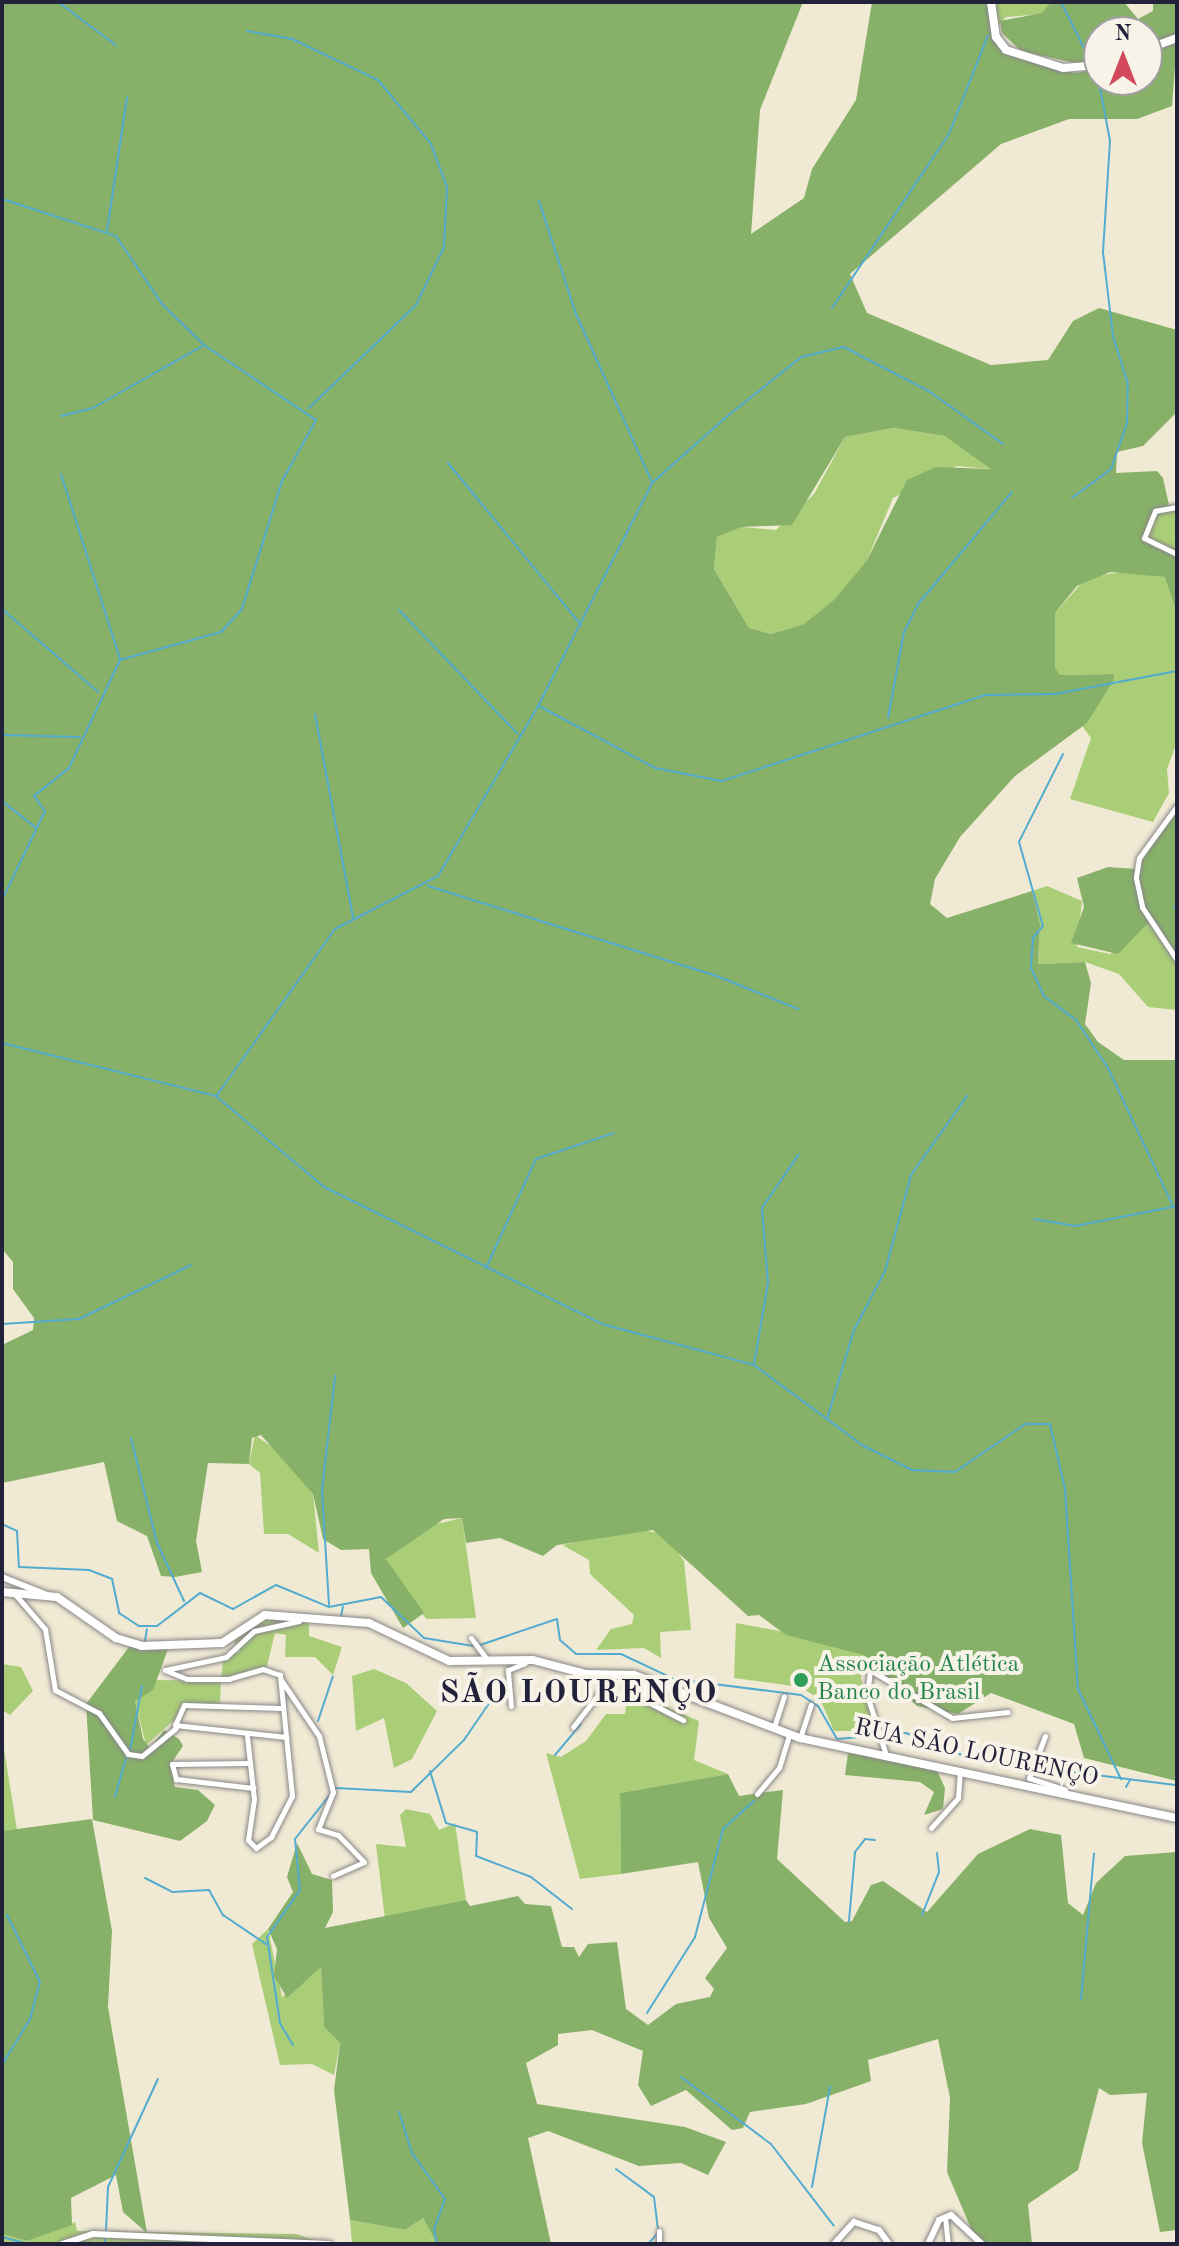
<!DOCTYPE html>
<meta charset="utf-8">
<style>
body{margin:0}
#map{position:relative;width:1179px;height:2246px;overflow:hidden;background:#f0ead4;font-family:"Old Standard TT",serif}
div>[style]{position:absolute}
.green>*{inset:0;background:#aace78}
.forest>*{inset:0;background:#87b168}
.stream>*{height:2px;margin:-1px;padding:0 1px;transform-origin:1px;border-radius:1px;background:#53abd0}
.roads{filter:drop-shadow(0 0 2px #898688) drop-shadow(0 0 2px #898688)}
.minor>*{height:5px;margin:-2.5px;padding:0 2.5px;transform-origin:2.5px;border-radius:2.5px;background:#fff}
.tertiary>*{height:6px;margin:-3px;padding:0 3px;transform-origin:3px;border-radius:3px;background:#fff}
.primary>*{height:8px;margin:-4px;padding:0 4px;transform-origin:4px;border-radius:4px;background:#fff}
.dots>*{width:22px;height:22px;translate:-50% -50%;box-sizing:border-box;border:4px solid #f7f3e8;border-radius:50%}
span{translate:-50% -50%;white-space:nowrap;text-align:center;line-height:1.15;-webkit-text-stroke:8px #f7f3e8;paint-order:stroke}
.leisure-label{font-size:24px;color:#27864d}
.left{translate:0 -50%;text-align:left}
.street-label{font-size:24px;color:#22223b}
.district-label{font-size:32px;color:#22223b;font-weight:700;letter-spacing:2px}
.frame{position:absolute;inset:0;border:4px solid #22223b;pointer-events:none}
.north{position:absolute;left:1083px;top:16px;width:80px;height:80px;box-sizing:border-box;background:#f7f3e8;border:2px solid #a29fa3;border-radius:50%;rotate:0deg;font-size:22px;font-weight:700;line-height:32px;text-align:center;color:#22223b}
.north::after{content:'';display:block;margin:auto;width:28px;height:36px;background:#d1495b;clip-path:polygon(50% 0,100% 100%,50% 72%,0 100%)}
</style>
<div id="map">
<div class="green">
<div style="clip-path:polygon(996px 2px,1051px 2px,1042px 14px,1006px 17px,998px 26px)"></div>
<div style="clip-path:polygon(894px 428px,945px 436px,969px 446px,991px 469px,957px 466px,893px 498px,867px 560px,834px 601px,804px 624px,771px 634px,749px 628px,714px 569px,717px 537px,742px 527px,776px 530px,814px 494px,845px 437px)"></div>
<div style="clip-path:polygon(1169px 505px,1177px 508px,1177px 555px,1150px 545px,1147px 533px,1149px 519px)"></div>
<div style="clip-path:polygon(1126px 572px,1166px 577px,1177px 613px,1177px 742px,1167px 769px,1169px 793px,1153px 822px,1070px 799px,1091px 738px,1082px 726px,1113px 674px,1060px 675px,1055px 667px,1055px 613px,1088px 576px)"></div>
<div style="clip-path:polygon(1047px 886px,1082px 901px,1077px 947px,1110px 954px,1149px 921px,1177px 961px,1177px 1010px,1148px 1007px,1119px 974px,1085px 962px,1038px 964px,1040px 924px,1032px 891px)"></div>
<div style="clip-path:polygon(255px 1435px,283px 1455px,313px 1494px,319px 1553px,288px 1534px,264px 1534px,260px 1473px,249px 1464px)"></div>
<div style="clip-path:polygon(462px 1518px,476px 1618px,426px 1619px,386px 1559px,428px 1526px)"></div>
<div style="clip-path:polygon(636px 1529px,665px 1534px,684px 1561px,691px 1630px,660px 1632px,661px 1658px,644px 1648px,596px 1650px,611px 1629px,632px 1624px,634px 1615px,590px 1574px,589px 1560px,562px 1545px)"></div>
<div style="clip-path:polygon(264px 1618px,309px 1622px,309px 1636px,342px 1647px,333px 1675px,315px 1657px,285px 1657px,286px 1635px,275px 1633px,266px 1670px,221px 1681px,220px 1703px,189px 1707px,146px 1745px,135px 1701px,156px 1680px,221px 1681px,223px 1660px,240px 1651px,234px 1641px)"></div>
<div style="clip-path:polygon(736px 1623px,867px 1647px,861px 1678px,876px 1731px,834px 1731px,820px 1699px,800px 1687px,734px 1678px)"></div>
<div style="clip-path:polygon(2px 1664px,21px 1667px,33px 1691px,10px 1715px,2px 1710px)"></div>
<div style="clip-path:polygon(374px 1669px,406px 1683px,437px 1711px,412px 1759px,394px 1768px,384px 1718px,356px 1731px,352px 1676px)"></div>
<div style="clip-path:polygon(628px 1690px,699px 1721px,694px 1760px,728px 1774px,620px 1793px,621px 1874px,580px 1879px,546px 1753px,561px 1757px,586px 1741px,606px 1714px,625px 1714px)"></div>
<div style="clip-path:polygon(2px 1736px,17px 1830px,2px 1831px)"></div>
<div style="clip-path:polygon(406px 1809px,430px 1814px,439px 1830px,455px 1823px,466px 1900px,385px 1920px,376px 1844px,406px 1847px,400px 1815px)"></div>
<div style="clip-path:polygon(268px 1929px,282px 1997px,321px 1966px,324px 2027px,340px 2043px,334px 2075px,312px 2064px,280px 2065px,252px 1944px)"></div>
<div style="clip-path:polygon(423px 2218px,437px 2244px,352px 2244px,350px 2220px,405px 2230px)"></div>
<div style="clip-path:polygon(75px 2222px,77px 2231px,296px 2234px,327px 2244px,2px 2244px,2px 2234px,27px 2241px)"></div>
</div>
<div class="forest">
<div style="clip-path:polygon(evenodd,2px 2px,803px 2px,760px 110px,751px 234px,804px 198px,812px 169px,856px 100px,872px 2px,986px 2px,998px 48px,1074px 73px,1099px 69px,1099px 80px,1147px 80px,1147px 53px,1177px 42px,1172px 106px,1137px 119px,1069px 119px,1001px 144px,850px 274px,867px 313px,991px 365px,1048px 360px,1073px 321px,1099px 308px,1177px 330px,1177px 412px,1143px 446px,1117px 452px,1116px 473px,1157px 471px,1163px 478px,1169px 505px,1149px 519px,1147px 533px,1150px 545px,1177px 555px,1177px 613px,1165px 577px,1110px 572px,1077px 586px,1055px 613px,1055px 667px,1060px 675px,1114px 674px,1113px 681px,1087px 723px,1015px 776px,960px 837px,935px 879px,930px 904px,947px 918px,1032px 891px,1040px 924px,1038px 964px,1085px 962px,1091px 983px,1085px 1024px,1098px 1042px,1124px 1060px,1177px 1060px,1177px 1781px,1084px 1758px,1074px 1724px,991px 1693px,958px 1714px,917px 1706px,864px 1655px,786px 1635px,759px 1615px,748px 1616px,653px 1530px,557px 1545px,543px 1556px,500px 1538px,466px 1543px,462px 1518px,444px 1519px,386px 1559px,424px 1613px,403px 1628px,371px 1573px,369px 1549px,341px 1550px,323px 1539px,313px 1494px,261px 1435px,252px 1438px,249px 1464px,208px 1463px,196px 1541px,202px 1572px,175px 1577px,161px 1576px,147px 1536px,117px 1521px,104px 1462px,2px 1483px,2px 1345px,33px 1330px,34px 1318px,13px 1289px,13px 1262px,2px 1249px,2px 2px,894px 428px,945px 436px,991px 469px,936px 467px,907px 480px,867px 560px,834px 600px,804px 624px,771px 634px,749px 628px,714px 569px,717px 537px,742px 527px,792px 525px,845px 437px,894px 428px)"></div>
<div style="clip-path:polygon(1051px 2px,1124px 2px,1138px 19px,1153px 11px,1153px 2px,1177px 2px,1177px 34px,1147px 45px,1147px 32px,1099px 32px,1099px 61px,1084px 65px,1021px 51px,1002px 33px,1000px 21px,1042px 13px)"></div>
<div style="clip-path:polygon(1177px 805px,1177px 961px,1149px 922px,1118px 954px,1071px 943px,1084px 907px,1077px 878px,1108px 867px,1137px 869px)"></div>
<div style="clip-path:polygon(129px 1647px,168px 1649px,153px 1690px,135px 1701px,143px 1739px,150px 1748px,164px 1730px,179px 1739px,183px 1746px,170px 1765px,175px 1787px,198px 1790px,215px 1805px,207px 1821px,180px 1841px,93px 1820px,86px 1704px)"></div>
<div style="clip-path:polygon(848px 1753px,935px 1766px,945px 1788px,943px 1809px,924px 1815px,934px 1792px,920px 1782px,845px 1775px)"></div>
<div style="clip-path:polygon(728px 1774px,739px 1796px,783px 1790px,777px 1859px,845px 1922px,852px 1921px,871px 1885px,883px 1881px,927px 1912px,978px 1854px,1030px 1829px,1061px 1835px,1068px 1903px,1083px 1915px,1096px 1883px,1125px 1856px,1177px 1852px,1177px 2230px,1160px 2232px,1142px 2143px,1147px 2093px,1110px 2095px,1099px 2088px,1078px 2170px,1028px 2204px,1032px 2244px,985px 2244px,972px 2231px,947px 2172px,950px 2098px,938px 2039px,868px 2060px,871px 2081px,806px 2104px,750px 2112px,743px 2128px,732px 2130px,686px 2090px,651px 2106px,638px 2085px,643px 2051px,592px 2030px,558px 2034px,558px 2045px,526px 2063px,537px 2104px,685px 2127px,726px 2142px,708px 2175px,681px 2163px,639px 2166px,548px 2131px,528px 2138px,551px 2244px,437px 2244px,423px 2218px,405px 2230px,350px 2220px,334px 2090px,340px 2043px,324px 2027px,321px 1967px,287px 1998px,274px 1976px,277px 1949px,268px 1929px,293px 1892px,287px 1877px,297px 1843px,312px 1874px,332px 1880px,333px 1912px,325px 1928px,466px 1900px,470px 1906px,518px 1896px,525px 1904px,551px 1906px,562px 1947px,574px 1947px,579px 1957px,588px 1944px,617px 1942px,626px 2009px,648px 2025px,676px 2004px,710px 1997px,714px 1989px,705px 1978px,727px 1948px,709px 1918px,698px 1862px,621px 1874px,620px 1793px)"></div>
<div style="clip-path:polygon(92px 1819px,112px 1931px,108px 2007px,147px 2233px,123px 2212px,116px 2175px,71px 2198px,72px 2225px,27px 2241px,2px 2234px,2px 1831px)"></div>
</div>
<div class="stream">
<div style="left:58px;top:2px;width:72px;rotate:36.6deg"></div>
<div style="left:1061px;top:2px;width:51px;rotate:63.4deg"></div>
<div style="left:247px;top:31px;width:46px;rotate:10.1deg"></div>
<div style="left:292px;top:39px;width:95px;rotate:25.5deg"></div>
<div style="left:378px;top:80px;width:83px;rotate:50.4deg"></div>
<div style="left:431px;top:144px;width:46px;rotate:69.6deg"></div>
<div style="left:447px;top:187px;width:60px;rotate:92.9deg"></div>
<div style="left:444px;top:247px;width:64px;rotate:115.8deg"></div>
<div style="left:416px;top:305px;width:149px;rotate:136.1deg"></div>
<div style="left:2px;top:199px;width:120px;rotate:18deg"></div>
<div style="left:116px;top:236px;width:82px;rotate:55.9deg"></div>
<div style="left:162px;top:304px;width:59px;rotate:44.3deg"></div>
<div style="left:204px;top:345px;width:135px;rotate:33.8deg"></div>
<div style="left:316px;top:420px;width:70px;rotate:119.1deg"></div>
<div style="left:282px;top:481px;width:134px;rotate:107.4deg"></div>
<div style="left:242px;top:609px;width:31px;rotate:132deg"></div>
<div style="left:221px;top:632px;width:105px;rotate:164.5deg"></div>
<div style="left:120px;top:660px;width:119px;rotate:115.3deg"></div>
<div style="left:69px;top:768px;width:45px;rotate:141.3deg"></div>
<div style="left:34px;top:796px;width:19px;rotate:54deg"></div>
<div style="left:45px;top:811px;width:99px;rotate:115.8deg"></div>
<div style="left:539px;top:201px;width:119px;rotate:71.9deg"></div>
<div style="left:576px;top:314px;width:184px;rotate:65.7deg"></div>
<div style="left:107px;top:231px;width:135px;rotate:-81.5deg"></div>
<div style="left:832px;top:308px;width:210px;rotate:-56.1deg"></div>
<div style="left:949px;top:134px;width:106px;rotate:-68.5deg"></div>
<div style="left:61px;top:416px;width:33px;rotate:-14deg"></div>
<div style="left:93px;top:408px;width:125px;rotate:-29.6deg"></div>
<div style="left:448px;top:463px;width:210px;rotate:50.6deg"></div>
<div style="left:61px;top:474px;width:194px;rotate:72.3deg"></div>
<div style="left:1072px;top:498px;width:49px;rotate:-36.6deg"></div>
<div style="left:1111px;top:469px;width:49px;rotate:-70.8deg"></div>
<div style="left:1127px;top:423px;width:39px;rotate:-89deg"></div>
<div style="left:1128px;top:384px;width:50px;rotate:-107.4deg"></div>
<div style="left:1113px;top:336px;width:85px;rotate:-96.8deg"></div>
<div style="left:1103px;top:252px;width:111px;rotate:-86.4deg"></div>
<div style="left:1110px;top:141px;width:65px;rotate:-100.6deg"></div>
<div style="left:2px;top:609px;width:127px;rotate:40.8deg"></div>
<div style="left:399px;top:610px;width:172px;rotate:46.2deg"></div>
<div style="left:539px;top:706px;width:132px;rotate:28.1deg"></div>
<div style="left:655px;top:768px;width:68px;rotate:11deg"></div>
<div style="left:722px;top:781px;width:277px;rotate:-18.1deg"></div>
<div style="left:985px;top:695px;width:70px;rotate:-0.8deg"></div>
<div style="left:1055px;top:694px;width:124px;rotate:-10.7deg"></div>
<div style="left:315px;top:714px;width:207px;rotate:79.4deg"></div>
<div style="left:888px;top:718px;width:87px;rotate:-79.5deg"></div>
<div style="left:904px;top:632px;width:31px;rotate:-63deg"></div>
<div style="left:918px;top:604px;width:146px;rotate:-50deg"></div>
<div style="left:2px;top:735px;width:78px;rotate:1.5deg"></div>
<div style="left:1063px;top:754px;width:98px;rotate:116.6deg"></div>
<div style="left:1019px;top:842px;width:87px;rotate:74.1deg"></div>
<div style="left:1043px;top:926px;width:16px;rotate:130deg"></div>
<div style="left:1033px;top:938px;width:30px;rotate:94deg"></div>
<div style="left:1031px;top:968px;width:31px;rotate:65deg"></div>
<div style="left:1044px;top:996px;width:40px;rotate:37deg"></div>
<div style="left:1076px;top:1020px;width:58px;rotate:56.3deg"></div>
<div style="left:1108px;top:1068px;width:153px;rotate:64.8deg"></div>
<div style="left:2px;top:801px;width:42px;rotate:38.2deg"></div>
<div style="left:428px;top:886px;width:300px;rotate:17.3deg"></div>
<div style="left:714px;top:975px;width:91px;rotate:22deg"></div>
<div style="left:1174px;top:907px;width:3px"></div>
<div style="left:2px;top:1043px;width:220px;rotate:13.9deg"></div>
<div style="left:216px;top:1096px;width:141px;rotate:40.1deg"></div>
<div style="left:324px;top:1187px;width:310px;rotate:26.2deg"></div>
<div style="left:602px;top:1324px;width:157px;rotate:15.1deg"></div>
<div style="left:754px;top:1365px;width:134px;rotate:36.5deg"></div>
<div style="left:862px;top:1445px;width:56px;rotate:26.6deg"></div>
<div style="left:912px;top:1470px;width:43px;rotate:2.7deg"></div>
<div style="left:955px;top:1472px;width:85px;rotate:-34.4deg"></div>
<div style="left:1025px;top:1424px;width:25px"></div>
<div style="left:1050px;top:1424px;width:67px;rotate:77deg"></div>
<div style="left:1065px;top:1489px;width:200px;rotate:86.3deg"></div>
<div style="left:1078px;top:1689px;width:100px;rotate:64.5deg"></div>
<div style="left:217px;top:1095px;width:204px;rotate:-54.6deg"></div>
<div style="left:335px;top:929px;width:116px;rotate:-27.2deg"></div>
<div style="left:438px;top:876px;width:197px;rotate:-59.5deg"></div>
<div style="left:538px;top:706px;width:250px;rotate:-62.9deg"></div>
<div style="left:652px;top:483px;width:96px;rotate:-41.6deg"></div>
<div style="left:724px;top:419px;width:99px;rotate:-38.8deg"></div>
<div style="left:801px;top:357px;width:44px;rotate:-13.1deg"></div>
<div style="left:844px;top:347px;width:97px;rotate:27.6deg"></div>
<div style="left:930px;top:392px;width:90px;rotate:35.5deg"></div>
<div style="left:1034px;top:1219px;width:42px;rotate:9.7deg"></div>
<div style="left:1075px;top:1226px;width:104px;rotate:-11.1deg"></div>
<div style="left:2px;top:1256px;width:1px;rotate:-45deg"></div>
<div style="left:486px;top:1268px;width:120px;rotate:-65.4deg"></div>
<div style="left:536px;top:1159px;width:82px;rotate:-18.4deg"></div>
<div style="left:2px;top:1324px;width:77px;rotate:-3.7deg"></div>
<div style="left:79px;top:1319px;width:124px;rotate:-25.7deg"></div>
<div style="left:754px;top:1364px;width:82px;rotate:-80.2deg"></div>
<div style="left:768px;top:1283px;width:75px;rotate:-94.6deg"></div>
<div style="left:762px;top:1208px;width:65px;rotate:-55.6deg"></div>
<div style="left:827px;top:1419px;width:93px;rotate:-73.1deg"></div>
<div style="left:854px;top:1330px;width:67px;rotate:-62.3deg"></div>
<div style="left:885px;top:1271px;width:99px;rotate:-74.8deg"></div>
<div style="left:911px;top:1175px;width:97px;rotate:-54.7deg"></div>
<div style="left:131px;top:1438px;width:108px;rotate:76.1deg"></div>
<div style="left:157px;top:1543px;width:64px;rotate:65deg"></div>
<div style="left:2px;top:1524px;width:17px;rotate:25deg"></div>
<div style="left:17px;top:1531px;width:36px;rotate:87deg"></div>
<div style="left:19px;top:1567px;width:70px;rotate:2.5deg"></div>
<div style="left:89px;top:1570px;width:25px;rotate:21deg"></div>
<div style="left:112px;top:1579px;width:35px;rotate:78deg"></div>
<div style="left:119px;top:1613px;width:24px;rotate:33deg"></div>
<div style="left:139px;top:1626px;width:18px"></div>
<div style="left:157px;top:1626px;width:54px;rotate:-37.5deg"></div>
<div style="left:200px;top:1593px;width:37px;rotate:26deg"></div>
<div style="left:233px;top:1609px;width:49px;rotate:-29.2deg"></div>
<div style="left:276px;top:1585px;width:57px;rotate:22.5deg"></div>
<div style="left:329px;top:1607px;width:53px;rotate:-10.9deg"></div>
<div style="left:381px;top:1597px;width:59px;rotate:43.6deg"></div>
<div style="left:424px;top:1638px;width:50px;rotate:9.3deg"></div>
<div style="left:329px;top:1605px;width:115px;rotate:-93.5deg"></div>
<div style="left:322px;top:1490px;width:115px;rotate:-83.5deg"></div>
<div style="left:341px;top:1617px;width:11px;rotate:-80deg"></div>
<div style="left:145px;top:1641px;width:12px;rotate:-81deg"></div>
<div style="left:480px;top:1645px;width:81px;rotate:-18.7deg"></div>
<div style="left:557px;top:1619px;width:21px;rotate:82deg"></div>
<div style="left:560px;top:1640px;width:21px;rotate:41deg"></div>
<div style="left:576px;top:1654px;width:45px"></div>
<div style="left:621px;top:1654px;width:59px;rotate:25.3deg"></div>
<div style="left:674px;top:1679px;width:128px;rotate:7.2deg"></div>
<div style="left:801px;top:1695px;width:20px;rotate:33deg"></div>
<div style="left:818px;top:1706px;width:38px;rotate:60deg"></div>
<div style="left:837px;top:1739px;width:69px;rotate:-5deg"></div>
<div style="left:906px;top:1733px;width:74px;rotate:21.4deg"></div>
<div style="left:975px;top:1760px;width:204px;rotate:7.1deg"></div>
<div style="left:318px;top:1721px;width:47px;rotate:-71.6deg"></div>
<div style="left:130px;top:1750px;width:65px;rotate:-79.4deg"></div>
<div style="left:555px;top:1755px;width:40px;rotate:-50deg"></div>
<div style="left:430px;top:1771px;width:54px;rotate:72.9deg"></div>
<div style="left:446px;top:1823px;width:32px;rotate:16deg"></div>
<div style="left:477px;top:1832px;width:24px;rotate:92deg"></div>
<div style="left:476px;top:1856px;width:59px;rotate:20.9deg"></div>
<div style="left:531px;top:1877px;width:52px;rotate:38deg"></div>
<div style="left:1126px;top:1787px;width:8px;rotate:-60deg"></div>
<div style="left:336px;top:1788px;width:75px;rotate:3.1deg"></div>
<div style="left:411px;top:1792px;width:74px;rotate:-44.5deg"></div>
<div style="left:464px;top:1740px;width:46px;rotate:-55.6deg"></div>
<div style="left:115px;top:1797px;width:41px;rotate:-74.2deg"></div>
<div style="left:145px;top:1878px;width:30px;rotate:27deg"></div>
<div style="left:172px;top:1892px;width:37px;rotate:-3deg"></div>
<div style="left:209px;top:1890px;width:29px;rotate:61deg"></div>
<div style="left:223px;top:1915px;width:52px;rotate:34deg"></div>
<div style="left:922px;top:1915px;width:46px;rotate:-68.4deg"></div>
<div style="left:939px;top:1872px;width:19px;rotate:-96deg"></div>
<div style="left:849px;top:1921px;width:69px;rotate:-85deg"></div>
<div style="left:855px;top:1852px;width:16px;rotate:-52deg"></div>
<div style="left:865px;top:1839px;width:10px;rotate:6deg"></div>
<div style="left:1081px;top:1999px;width:146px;rotate:-84.9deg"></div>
<div style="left:647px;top:2013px;width:90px;rotate:-57.7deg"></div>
<div style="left:695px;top:1937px;width:112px;rotate:-75.5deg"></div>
<div style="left:723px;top:1829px;width:42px;rotate:-42.1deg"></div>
<div style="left:293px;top:2045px;width:26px;rotate:-121deg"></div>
<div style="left:280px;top:2023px;width:87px;rotate:-98.6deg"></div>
<div style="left:267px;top:1937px;width:57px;rotate:-54.9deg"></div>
<div style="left:300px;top:1890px;width:51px;rotate:-95.6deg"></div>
<div style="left:295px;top:1839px;width:55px;rotate:-51.7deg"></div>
<div style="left:2px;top:2065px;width:54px;rotate:-58.7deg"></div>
<div style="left:30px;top:2019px;width:38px;rotate:-75deg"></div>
<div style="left:40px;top:1982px;width:75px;rotate:-116.2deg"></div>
<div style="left:681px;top:2077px;width:112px;rotate:36.7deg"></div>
<div style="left:771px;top:2144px;width:103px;rotate:52.5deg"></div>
<div style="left:399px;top:2112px;width:43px;rotate:72.4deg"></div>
<div style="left:412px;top:2153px;width:57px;rotate:54.3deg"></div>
<div style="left:445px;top:2199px;width:32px;rotate:110deg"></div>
<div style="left:434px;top:2229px;width:15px;rotate:79deg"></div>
<div style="left:616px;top:2169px;width:47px;rotate:36.4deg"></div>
<div style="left:654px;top:2197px;width:31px;rotate:83deg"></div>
<div style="left:812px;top:2187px;width:102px;rotate:-79.8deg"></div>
<div style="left:106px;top:2230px;width:43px;rotate:-87.3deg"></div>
<div style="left:108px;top:2187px;width:119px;rotate:-65.2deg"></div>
<div style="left:2px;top:2237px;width:28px;rotate:15deg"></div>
<div style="left:105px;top:2244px;width:5px;rotate:-90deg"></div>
<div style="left:648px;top:2244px;width:13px;rotate:-48deg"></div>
</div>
<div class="roads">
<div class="minor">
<div style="left:1177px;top:507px;width:22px;rotate:170deg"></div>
<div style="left:1155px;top:511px;width:29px;rotate:112deg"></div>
<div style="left:1144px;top:538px;width:37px;rotate:26deg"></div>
<div style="left:1177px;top:806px;width:64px;rotate:126.2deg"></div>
<div style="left:1139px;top:858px;width:20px;rotate:99deg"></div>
<div style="left:1136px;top:878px;width:30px;rotate:78deg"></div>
<div style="left:1142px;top:907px;width:64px;rotate:56.6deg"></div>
<div style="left:14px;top:1593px;width:48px;rotate:49.3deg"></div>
<div style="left:45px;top:1629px;width:62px;rotate:80.7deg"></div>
<div style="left:55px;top:1690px;width:50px;rotate:27.6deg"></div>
<div style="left:99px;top:1713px;width:50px;rotate:54.7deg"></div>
<div style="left:128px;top:1754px;width:14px;rotate:8deg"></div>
<div style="left:142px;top:1756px;width:44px;rotate:-39.5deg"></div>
<div style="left:471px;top:1638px;width:26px;rotate:53deg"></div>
<div style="left:644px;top:1679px;width:22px;rotate:85deg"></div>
<div style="left:646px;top:1701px;width:42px;rotate:27.2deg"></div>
<div style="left:281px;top:1680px;width:68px;rotate:55.8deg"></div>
<div style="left:319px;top:1736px;width:58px;rotate:76deg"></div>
<div style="left:333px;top:1792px;width:40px;rotate:112deg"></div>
<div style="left:318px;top:1829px;width:21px;rotate:17deg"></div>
<div style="left:338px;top:1835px;width:37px;rotate:46deg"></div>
<div style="left:364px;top:1862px;width:34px;rotate:156deg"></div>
<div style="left:511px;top:1706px;width:36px;rotate:-95deg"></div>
<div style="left:508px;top:1670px;width:18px;rotate:-22deg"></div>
<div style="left:281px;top:1708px;width:97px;rotate:-178.2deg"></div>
<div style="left:184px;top:1705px;width:22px;rotate:114deg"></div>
<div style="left:175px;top:1725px;width:112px;rotate:6.2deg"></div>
<div style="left:573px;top:1727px;width:67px;rotate:-52.3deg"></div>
<div style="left:774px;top:1727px;width:32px;rotate:-72deg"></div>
<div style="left:247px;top:1736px;width:63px;rotate:83.7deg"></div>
<div style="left:254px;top:1799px;width:41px;rotate:98.3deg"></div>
<div style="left:248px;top:1840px;width:11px;rotate:45deg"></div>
<div style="left:256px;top:1848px;width:19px;rotate:-36deg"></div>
<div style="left:271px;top:1837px;width:46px;rotate:-62.9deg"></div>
<div style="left:292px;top:1796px;width:122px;rotate:-95.7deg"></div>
<div style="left:280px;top:1675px;width:18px;rotate:-161deg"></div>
<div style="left:263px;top:1669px;width:35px;rotate:164deg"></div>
<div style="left:229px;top:1679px;width:42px;rotate:180deg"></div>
<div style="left:187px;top:1679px;width:24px;rotate:-158deg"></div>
<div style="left:165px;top:1670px;width:62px;rotate:-12deg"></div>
<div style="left:226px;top:1657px;width:38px;rotate:-43deg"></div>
<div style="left:254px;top:1631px;width:46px;rotate:-12.5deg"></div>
<div style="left:1045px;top:1736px;width:45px;rotate:110.9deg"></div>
<div style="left:1029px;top:1778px;width:38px;rotate:18deg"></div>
<div style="left:800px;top:1738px;width:35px;rotate:-72deg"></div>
<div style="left:885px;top:1752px;width:60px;rotate:-107.5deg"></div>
<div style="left:867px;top:1695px;width:25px;rotate:-83deg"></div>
<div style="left:870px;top:1670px;width:95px;rotate:30.3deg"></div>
<div style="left:952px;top:1718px;width:56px;rotate:-6.1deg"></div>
<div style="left:248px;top:1763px;width:76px;rotate:179.2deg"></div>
<div style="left:172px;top:1764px;width:16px;rotate:75deg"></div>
<div style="left:176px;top:1779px;width:78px;rotate:6.7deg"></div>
<div style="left:757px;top:1794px;width:34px;rotate:-50deg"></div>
<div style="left:779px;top:1768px;width:34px;rotate:-73deg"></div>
<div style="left:931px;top:1828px;width:40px;rotate:-48deg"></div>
<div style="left:958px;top:1798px;width:28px;rotate:-86deg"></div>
<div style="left:945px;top:2217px;width:27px;rotate:84deg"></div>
<div style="left:659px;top:2231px;width:13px;rotate:90deg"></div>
</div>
<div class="tertiary">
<div style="left:2px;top:1577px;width:48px;rotate:21.8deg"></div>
<div style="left:62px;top:2244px;width:33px;rotate:-18deg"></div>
<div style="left:93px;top:2234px;width:236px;rotate:2.4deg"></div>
<div style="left:834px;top:2244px;width:30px;rotate:-48deg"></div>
<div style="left:854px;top:2222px;width:26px;rotate:18deg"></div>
<div style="left:879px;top:2230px;width:17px;rotate:54deg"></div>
<div style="left:928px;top:2244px;width:26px;rotate:-65deg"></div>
<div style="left:939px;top:2220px;width:13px;rotate:-23deg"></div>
<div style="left:951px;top:2215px;width:42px;rotate:43.1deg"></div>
</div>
<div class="primary">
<div style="left:991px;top:2px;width:35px;rotate:82deg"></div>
<div style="left:996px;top:37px;width:16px;rotate:52deg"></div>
<div style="left:1006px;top:50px;width:60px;rotate:17.5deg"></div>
<div style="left:1063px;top:68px;width:36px;rotate:-5deg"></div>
<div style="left:1147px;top:49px;width:32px;rotate:-20deg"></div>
<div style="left:2px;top:1592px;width:55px;rotate:5.2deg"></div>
<div style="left:57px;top:1597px;width:72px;rotate:34.8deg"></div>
<div style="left:116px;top:1638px;width:27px;rotate:17deg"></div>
<div style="left:142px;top:1646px;width:80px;rotate:-2.1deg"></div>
<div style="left:222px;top:1643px;width:51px;rotate:-33.1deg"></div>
<div style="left:265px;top:1615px;width:104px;rotate:4.4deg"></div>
<div style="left:369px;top:1623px;width:89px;rotate:25.4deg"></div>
<div style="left:449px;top:1661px;width:84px;rotate:-0.7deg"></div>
<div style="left:533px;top:1660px;width:55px;rotate:14.8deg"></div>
<div style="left:586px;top:1674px;width:48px;rotate:1.2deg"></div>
<div style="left:634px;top:1675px;width:178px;rotate:20.8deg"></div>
<div style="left:800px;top:1738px;width:385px;rotate:12deg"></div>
</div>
</div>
<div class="dots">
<div style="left:801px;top:1680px;background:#2e9e5b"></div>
</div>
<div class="leisure-label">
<span class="left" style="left:817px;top:1680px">Associação Atlética<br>Banco do Brasil</span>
</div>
<div class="street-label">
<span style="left:976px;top:1754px;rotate:12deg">RUA SÃO LOURENÇO</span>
</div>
<div class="district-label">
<span style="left:579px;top:1694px">SÃO LOURENÇO</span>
</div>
<div class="frame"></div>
<div class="north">N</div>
</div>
